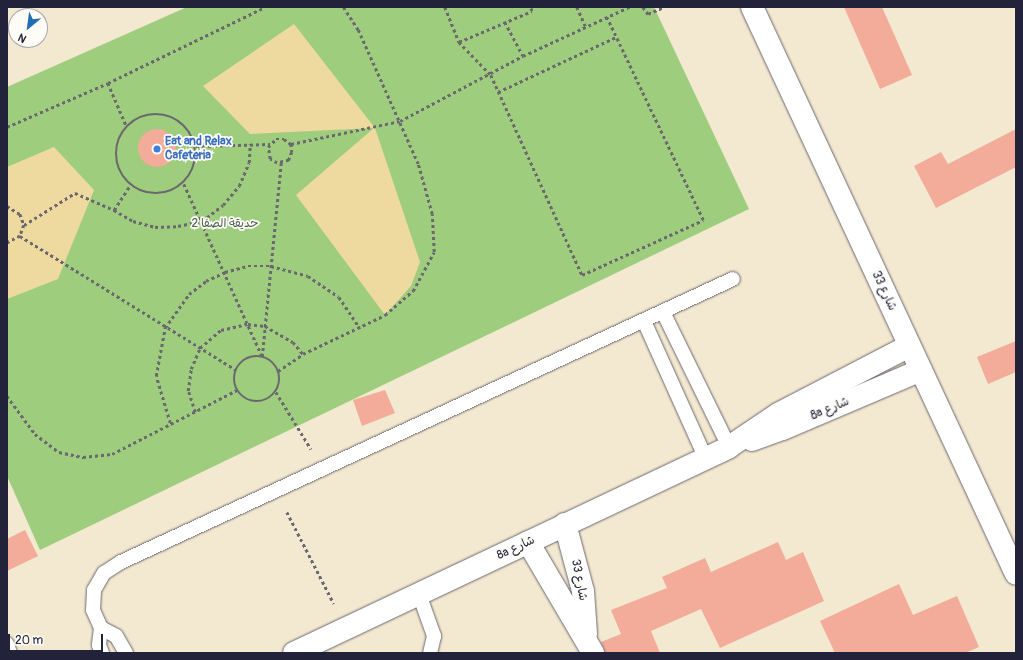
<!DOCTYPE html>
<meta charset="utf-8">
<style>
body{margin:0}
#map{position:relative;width:1023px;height:660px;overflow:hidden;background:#f3e8d0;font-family:Pangolin,"Playpen Sans Arabic",sans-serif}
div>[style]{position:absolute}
.green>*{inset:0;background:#9ece7d}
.sand>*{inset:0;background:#eeda9e}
.building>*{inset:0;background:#f2ac99}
.round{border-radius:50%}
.path>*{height:2.5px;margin-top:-1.25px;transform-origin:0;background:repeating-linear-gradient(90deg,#6b676f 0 3px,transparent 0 6px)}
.path>.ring{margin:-1.25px;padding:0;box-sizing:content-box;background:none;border:2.5px solid #6b676f;border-radius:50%}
.roads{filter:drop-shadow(0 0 1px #6b676f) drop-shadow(0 0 1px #6b676f)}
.lane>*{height:14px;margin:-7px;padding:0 7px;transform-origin:7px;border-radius:7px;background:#fff}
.street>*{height:22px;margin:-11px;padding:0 11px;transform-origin:11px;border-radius:11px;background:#fff}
.dots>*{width:11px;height:11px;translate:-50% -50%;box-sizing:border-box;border:2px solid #fdfcf7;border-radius:50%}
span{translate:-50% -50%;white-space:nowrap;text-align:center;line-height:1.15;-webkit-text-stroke:3.5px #fdfcf7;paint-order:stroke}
.shop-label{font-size:12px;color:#366cbe;font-weight:700}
.left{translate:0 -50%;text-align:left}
.park-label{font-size:12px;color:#4d5e52}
.street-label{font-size:12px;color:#22223b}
.frame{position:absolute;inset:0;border:8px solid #22223b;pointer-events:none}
.north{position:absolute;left:8px;top:8px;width:40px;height:40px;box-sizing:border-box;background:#fdfcf7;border:1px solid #a5a5ac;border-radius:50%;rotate:209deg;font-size:11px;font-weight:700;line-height:16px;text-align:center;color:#22223b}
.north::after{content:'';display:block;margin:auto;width:14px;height:18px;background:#1f6fb2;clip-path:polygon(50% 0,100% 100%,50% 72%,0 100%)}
.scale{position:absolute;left:8px;top:634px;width:95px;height:18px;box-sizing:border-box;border:2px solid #22223b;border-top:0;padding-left:5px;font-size:12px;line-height:14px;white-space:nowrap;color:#22223b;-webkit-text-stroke:3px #fdfcf7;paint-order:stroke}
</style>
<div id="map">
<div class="green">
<div style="clip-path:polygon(187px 7px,654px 7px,749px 209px,40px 550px,7px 476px,7px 87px)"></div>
</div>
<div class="sand">
<div style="clip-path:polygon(294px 24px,375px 128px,420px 262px,411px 286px,385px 315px,296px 195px,374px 128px,250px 134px,203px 86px)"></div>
<div style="clip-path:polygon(54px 147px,94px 190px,58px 279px,7px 299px,7px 167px)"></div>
</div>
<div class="building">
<div style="clip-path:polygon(844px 7px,882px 7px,912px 75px,880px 89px)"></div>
<div style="clip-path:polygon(1016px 129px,1016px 167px,936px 208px,914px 166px,941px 152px,948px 164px)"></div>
<div class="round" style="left:138px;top:129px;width:38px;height:38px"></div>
<div style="clip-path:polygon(1016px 341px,1016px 372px,988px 384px,977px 357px)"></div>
<div style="clip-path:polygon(385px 390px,395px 413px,362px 426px,353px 400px)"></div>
<div style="clip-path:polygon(25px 530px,38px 556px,7px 571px,7px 539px)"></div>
<div style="clip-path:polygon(778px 542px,786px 560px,803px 552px,824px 601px,720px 648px,701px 609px,651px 631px,660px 653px,605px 653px,601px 642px,621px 634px,611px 610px,667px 588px,662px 577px,705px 558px,711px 572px)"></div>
<div style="clip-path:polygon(899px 584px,913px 615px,957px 596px,979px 647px,965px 653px,835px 653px,820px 621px)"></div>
</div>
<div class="path">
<div style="left:445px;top:7px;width:38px;rotate:68deg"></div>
<div style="left:459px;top:42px;width:79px;rotate:-23deg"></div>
<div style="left:532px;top:11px;width:4px;rotate:-117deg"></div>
<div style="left:577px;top:7px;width:22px;rotate:66deg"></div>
<div style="left:643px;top:7px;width:9px;rotate:54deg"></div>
<div style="left:648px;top:14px;width:17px;rotate:-24deg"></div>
<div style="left:505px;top:22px;width:38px;rotate:62deg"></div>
<div style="left:459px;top:42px;width:46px;rotate:45.9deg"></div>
<div style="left:491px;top:75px;width:220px;rotate:65.5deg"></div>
<div style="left:582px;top:275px;width:133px;rotate:-24.4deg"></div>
<div style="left:703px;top:220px;width:224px;rotate:-115.4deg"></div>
<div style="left:108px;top:83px;width:46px;rotate:66.8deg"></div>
<div style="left:498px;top:92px;width:130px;rotate:-25deg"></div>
<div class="ring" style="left:116px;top:114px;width:77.5px;height:77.5px"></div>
<div style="left:7px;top:127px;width:110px;rotate:-23.5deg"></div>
<div style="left:108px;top:83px;width:174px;rotate:-25.8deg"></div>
<div style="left:291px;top:144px;width:8px;rotate:83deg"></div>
<div style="left:292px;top:152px;width:9px;rotate:111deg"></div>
<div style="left:289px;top:160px;width:12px;rotate:166deg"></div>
<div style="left:277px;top:163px;width:8px;rotate:-150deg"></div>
<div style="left:270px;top:159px;width:12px;rotate:-99deg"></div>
<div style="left:268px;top:147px;width:11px;rotate:-45deg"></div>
<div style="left:276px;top:139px;width:8px"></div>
<div style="left:284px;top:139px;width:9px;rotate:36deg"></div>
<div style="left:291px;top:144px;width:111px;rotate:-11.9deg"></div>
<div style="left:400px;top:121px;width:139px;rotate:-27.9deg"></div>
<div style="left:523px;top:56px;width:117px;rotate:-24.8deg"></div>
<div style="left:196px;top:146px;width:74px;rotate:-1.5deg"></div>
<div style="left:184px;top:184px;width:189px;rotate:65.6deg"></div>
<div style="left:7px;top:206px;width:15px;rotate:32deg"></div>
<div style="left:20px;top:214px;width:12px;rotate:70deg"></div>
<div style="left:24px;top:225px;width:12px;rotate:110deg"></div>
<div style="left:20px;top:236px;width:15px;rotate:152deg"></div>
<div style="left:114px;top:210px;width:22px;rotate:30deg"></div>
<div style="left:133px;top:221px;width:23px;rotate:15deg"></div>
<div style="left:155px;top:227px;width:23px;rotate:-2deg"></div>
<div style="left:178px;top:226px;width:25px;rotate:-12deg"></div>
<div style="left:202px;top:221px;width:26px;rotate:-37deg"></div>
<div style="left:223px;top:205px;width:25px;rotate:-50deg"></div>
<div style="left:239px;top:186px;width:25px;rotate:-67deg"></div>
<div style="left:249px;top:163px;width:19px;rotate:-87deg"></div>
<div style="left:24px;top:225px;width:60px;rotate:-32.1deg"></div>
<div style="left:75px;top:193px;width:43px;rotate:23.6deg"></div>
<div style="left:114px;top:210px;width:30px;rotate:-57deg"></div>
<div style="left:20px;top:236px;width:254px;rotate:31.8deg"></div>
<div class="ring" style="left:234px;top:356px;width:43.5px;height:43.5px"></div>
<div style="left:262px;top:357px;width:195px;rotate:-84.4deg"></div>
<div style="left:278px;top:371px;width:30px;rotate:-34deg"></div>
<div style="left:303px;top:354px;width:91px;rotate:-25.4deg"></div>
<div style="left:385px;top:315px;width:37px;rotate:-41deg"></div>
<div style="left:413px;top:291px;width:44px;rotate:-61.7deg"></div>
<div style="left:434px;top:252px;width:38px;rotate:-93deg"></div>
<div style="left:432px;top:214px;width:52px;rotate:-105.6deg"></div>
<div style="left:418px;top:164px;width:147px;rotate:-114.1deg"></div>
<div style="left:358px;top:30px;width:27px;rotate:-123deg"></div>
<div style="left:276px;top:392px;width:67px;rotate:58.4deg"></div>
<div style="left:7px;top:396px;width:47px;rotate:53.6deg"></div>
<div style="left:35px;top:434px;width:30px;rotate:37deg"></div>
<div style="left:59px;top:452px;width:25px;rotate:12deg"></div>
<div style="left:83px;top:457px;width:29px;rotate:-6deg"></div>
<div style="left:112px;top:454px;width:140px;rotate:-27.1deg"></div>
<div style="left:195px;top:412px;width:22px;rotate:-108deg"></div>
<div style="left:188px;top:391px;width:22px;rotate:-82deg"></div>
<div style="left:191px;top:369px;width:23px;rotate:-67deg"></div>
<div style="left:200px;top:348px;width:28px;rotate:-41deg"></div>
<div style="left:221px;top:330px;width:28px;rotate:-13deg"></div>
<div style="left:248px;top:324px;width:17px;rotate:7deg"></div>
<div style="left:265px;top:326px;width:32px;rotate:30deg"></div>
<div style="left:293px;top:342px;width:16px;rotate:50deg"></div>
<div style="left:170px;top:423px;width:49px;rotate:-106.6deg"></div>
<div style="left:156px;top:376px;width:49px;rotate:-79.4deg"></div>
<div style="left:165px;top:328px;width:42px;rotate:-54.8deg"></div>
<div style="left:189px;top:294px;width:21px;rotate:-37deg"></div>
<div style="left:206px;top:281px;width:21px;rotate:-25deg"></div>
<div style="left:225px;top:272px;width:24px;rotate:-15deg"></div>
<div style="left:248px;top:266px;width:23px"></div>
<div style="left:271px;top:266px;width:38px;rotate:15deg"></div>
<div style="left:308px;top:276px;width:37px;rotate:34deg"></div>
<div style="left:339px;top:297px;width:37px;rotate:56deg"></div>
<div style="left:287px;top:512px;width:103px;rotate:62.9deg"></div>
</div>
<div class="roads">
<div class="lane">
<div style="left:663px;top:312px;width:150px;rotate:63.9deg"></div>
<div style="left:644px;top:321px;width:149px;rotate:65.8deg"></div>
<div style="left:419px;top:594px;width:45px;rotate:70.3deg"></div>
<div style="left:434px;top:636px;width:17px;rotate:103deg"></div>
<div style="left:101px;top:628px;width:17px;rotate:97deg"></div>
<div style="left:99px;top:645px;width:9px;rotate:69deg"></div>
<div style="left:7px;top:644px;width:9px;rotate:72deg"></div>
<div style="left:126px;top:653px;width:20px;rotate:-120deg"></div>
<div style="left:116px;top:636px;width:17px;rotate:-152deg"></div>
<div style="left:101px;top:628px;width:20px;rotate:-114deg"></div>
<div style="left:93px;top:610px;width:20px;rotate:-87deg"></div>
<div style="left:94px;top:590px;width:20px;rotate:-60deg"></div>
<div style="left:104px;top:573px;width:20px;rotate:-33deg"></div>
<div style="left:121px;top:562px;width:674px;rotate:-24.82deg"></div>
</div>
<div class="street">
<div style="left:752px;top:7px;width:625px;rotate:65.03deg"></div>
<div style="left:752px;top:440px;width:33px;rotate:-20deg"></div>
<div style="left:783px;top:429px;width:150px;rotate:-23.1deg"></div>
<div style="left:565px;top:524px;width:69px;rotate:75deg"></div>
<div style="left:583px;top:591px;width:43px;rotate:86deg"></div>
<div style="left:528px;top:542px;width:129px;rotate:59.6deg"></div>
<div style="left:294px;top:653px;width:481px;rotate:-25.3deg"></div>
<div style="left:729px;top:447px;width:59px;rotate:-34deg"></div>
<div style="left:778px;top:414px;width:148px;rotate:-27.4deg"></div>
</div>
</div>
<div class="dots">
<div style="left:157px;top:149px;background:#3f7fe0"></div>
</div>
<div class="shop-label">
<span class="left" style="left:165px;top:149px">Eat and Relax<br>Cafeteria</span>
</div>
<div class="park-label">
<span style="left:225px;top:224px">حديقة الصفا 2</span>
</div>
<div class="street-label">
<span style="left:884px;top:291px;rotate:65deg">شارع 33</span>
<span style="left:830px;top:409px;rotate:-23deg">8a شارع</span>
<span style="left:516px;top:548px;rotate:-25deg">8a شارع</span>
<span style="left:579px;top:580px;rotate:79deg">شارع 33</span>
</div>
<div class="frame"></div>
<div class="north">N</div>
<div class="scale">20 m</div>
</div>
